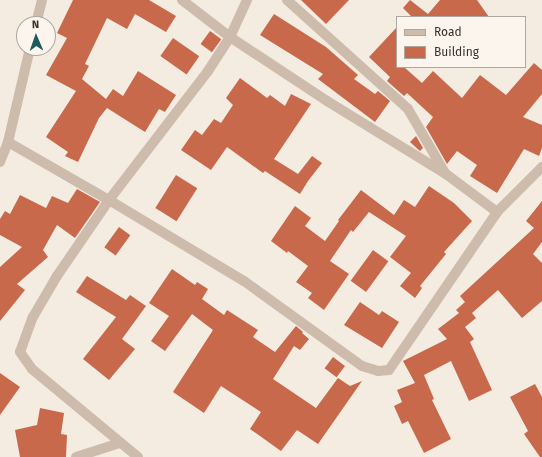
<!DOCTYPE html>
<style>
body{margin:0}
#map{position:relative;width:542px;height:457px;overflow:hidden;background:#f4ebe1;font-family:"Fira Sans",sans-serif}
div>[style]{position:absolute}
.building>*{inset:0;background:#c8694b;transform-origin:0 0}
.street>*{height:10px;margin:-5px;padding:0 5px;transform-origin:5px;border-radius:5px;background:#cdbbac}
span{translate:-50% -50%;white-space:nowrap;text-align:center;line-height:1.15;-webkit-text-stroke:3px #fbf5ee;paint-order:stroke}
.legend{position:absolute;left:396px;top:16px;width:130px;height:52px;box-sizing:border-box;background:#fbf5ee;border:1px solid #aea6a0;margin:0;padding:5px 7px;list-style:none;font-size:12px;color:#3b302b}
.legend li{display:flex;align-items:center;gap:8px;height:20px}
.legend b{width:20px;border:1px solid #aea6a0}
.north{position:absolute;left:16px;top:16px;width:40px;height:40px;box-sizing:border-box;background:#fbf5ee;border:1px solid #aea6a0;border-radius:50%;rotate:358deg;font-size:11px;font-weight:700;line-height:16px;text-align:center;color:#3b302b}
.north::after{content:'';display:block;margin:auto;width:14px;height:18px;background:#1f5a5e;clip-path:polygon(50% 0,100% 100%,50% 72%,0 100%)}
</style>
<div id="map">
<div class="building">
<div style="clip-path:polygon(73px 0,149px 0,176px 16px,166px 32px,135px 14px,127px 29px,107px 18px,85px 64px,89px 66px,82px 79px,106px 99px,113px 89px,123px 96px,138px 71px,176px 95px,165px 112px,159px 109px,145px 132px,107px 108px,99px 118px,78px 162px,65px 156px,68px 152px,46px 137px,76px 91px,46px 75px,67px 38px,57px 33px)"></div>
<div style="clip-path:polygon(301px 0,349px 0,326px 24px)"></div>
<div style="clip-path:polygon(410px 0,428px 14px,440px 0,477px 0,489px 17px,412px 17px,403px 8px)"></div>
<div style="clip-path:polygon(274px 14px,326px 47px,358px 75px,354px 79px,375px 94px,378px 91px,390px 101px,375px 122px,318px 79px,323px 74px,260px 35px)"></div>
<div style="clip-path:polygon(397px 27px,397px 67px,404px 67px,422px 83px,433px 71px,462px 98px,480px 75px,506px 95px,534px 63px,542px 70px,542px 94px,523px 117px,542px 125px,542px 148px,539px 156px,524px 149px,497px 193px,470px 176px,477px 165px,457px 151px,447px 164px,426px 127px,433px 117px,407px 93px,404px 96px,387px 81px,390px 77px,369px 57px)"></div>
<div style="left:210px;top:31px;width:14px;height:16px;rotate:36deg"></div>
<div style="left:173px;top:38px;width:32px;height:22px;rotate:35deg"></div>
<div style="clip-path:polygon(240px 78px,267px 98px,270px 95px,285px 106px,291px 94px,311px 104px,274px 159px,298px 174px,312px 156px,322px 163px,308px 181px,300px 194px,265px 171px,263px 173px,227px 147px,211px 170px,181px 150px,195px 130px,202px 135px,214px 119px,221px 123px,233px 105px,226px 98px)"></div>
<div style="clip-path:polygon(416px 136px,423px 148px,420px 151px,410px 142px)"></div>
<div style="left:176px;top:175px;width:25px;height:39px;rotate:32deg"></div>
<div style="clip-path:polygon(429px 186px,454px 203px,472px 221px,444px 252px,446px 254px,420px 286px,422px 288px,415px 298px,400px 286px,411px 273px,390px 257px,406px 236px,369px 212px,353px 232px,351px 230px,330px 261px,349px 274px,324px 310px,308px 298px,312px 293px,296px 282px,308px 266px,288px 251px,287px 253px,271px 241px,295px 206px,311px 218px,305px 226px,325px 241px,339px 221px,338px 220px,361px 190px,394px 215px,404px 200px,415px 207px)"></div>
<div style="clip-path:polygon(77px 189px,100px 202px,75px 238px,57px 225px,43px 250px,48px 257px,17px 284px,25px 290px,0 321px,0 267px,22px 247px,0 235px,0 219px,5px 211px,10px 214px,20px 195px,46px 208px,52px 196px,68px 203px)"></div>
<div style="clip-path:polygon(542px 201px,542px 242px,533px 254px,542px 263px,542px 301px,522px 318px,498px 290px,472px 313px,476px 318px,465px 327px,474px 339px,470px 342px,492px 390px,469px 401px,451px 361px,424px 375px,434px 399px,432px 400px,451px 439px,424px 453px,408px 421px,402px 424px,394px 406px,402px 402px,397px 390px,415px 383px,403px 361px,447px 339px,438px 329px,459px 313px,456px 310px,465px 302px,460px 296px,534px 228px,526px 221px)"></div>
<div style="left:119px;top:227px;width:14px;height:25px;rotate:36deg"></div>
<div style="left:373px;top:250px;width:19px;height:38px;rotate:36deg"></div>
<div style="clip-path:polygon(172px 269px,195px 285px,197px 282px,208px 289px,202px 299px,224px 315px,227px 310px,258px 330px,253px 337px,275px 352px,296px 326px,303px 332px,302px 333px,309px 339px,300px 350px,294px 346px,273px 379px,316px 408px,338px 378px,350px 386px,362px 381px,318px 444px,297px 430px,281px 451px,250px 429px,261px 412px,221px 386px,204px 413px,173px 392px,213px 330px,192px 314px,165px 351px,151px 341px,169px 316px,149px 303px)"></div>
<div style="clip-path:polygon(87px 276px,126px 300px,130px 295px,146px 306px,122px 339px,135px 349px,109px 380px,83px 359px,116px 317px,76px 292px)"></div>
<div style="clip-path:polygon(360px 302px,379px 315px,382px 311px,399px 322px,382px 348px,344px 325px)"></div>
<div style="left:333px;top:357px;width:15px;height:14px;rotate:37deg"></div>
<div style="clip-path:polygon(0 373px,20px 387px,0 415px)"></div>
<div style="clip-path:polygon(535px 384px,542px 397px,542px 457px,540px 457px,524px 434px,528px 431px,510px 397px)"></div>
<div style="clip-path:polygon(40px 408px,64px 413px,61px 434px,67px 435px,66px 457px,20px 457px,15px 430px,37px 425px)"></div>
</div>
<div class="street">
<div style="left:182px;top:0;width:61px;rotate:37.6deg"></div>
<div style="left:230px;top:37px;width:116px;rotate:33.4deg"></div>
<div style="left:327px;top:101px;width:140px;rotate:31.5deg"></div>
<div style="left:446px;top:174px;width:64px;rotate:36.7deg"></div>
<div style="left:287px;top:0;width:163px;rotate:42deg"></div>
<div style="left:408px;top:109px;width:74px;rotate:60deg"></div>
<div style="left:36px;top:24px;width:25px;rotate:-76deg"></div>
<div style="left:8px;top:142px;width:116px;rotate:29.9deg"></div>
<div style="left:109px;top:200px;width:157px;rotate:31deg"></div>
<div style="left:244px;top:281px;width:145px;rotate:35.8deg"></div>
<div style="left:362px;top:366px;width:17px;rotate:17deg"></div>
<div style="left:378px;top:371px;width:11px;rotate:-5deg"></div>
<div style="left:389px;top:370px;width:191px;rotate:-55.6deg"></div>
<div style="left:497px;top:212px;width:64px;rotate:-45deg"></div>
<div style="left:0;top:162px;width:22px;rotate:-68deg"></div>
<div style="left:8px;top:142px;width:97px;rotate:-76.8deg"></div>
<div style="left:76px;top:457px;width:46px;rotate:-17.7deg"></div>
<div style="left:138px;top:457px;width:138px;rotate:-140.3deg"></div>
<div style="left:32px;top:369px;width:21px;rotate:-125deg"></div>
<div style="left:20px;top:352px;width:37px;rotate:-70deg"></div>
<div style="left:33px;top:317px;width:48px;rotate:-59.7deg"></div>
<div style="left:57px;top:276px;width:92px;rotate:-55.6deg"></div>
<div style="left:109px;top:200px;width:163px;rotate:-52.5deg"></div>
<div style="left:208px;top:71px;width:40px;rotate:-57.1deg"></div>
<div style="left:230px;top:37px;width:41px;rotate:-65.3deg"></div>
</div>
<ul class="legend">
<li><b style="height:5px;background:#cdbbac"></b>Road</li>
<li><b style="height:11px;background:#c8694b"></b>Building</li>
</ul>
<div class="north">N</div>
</div>
